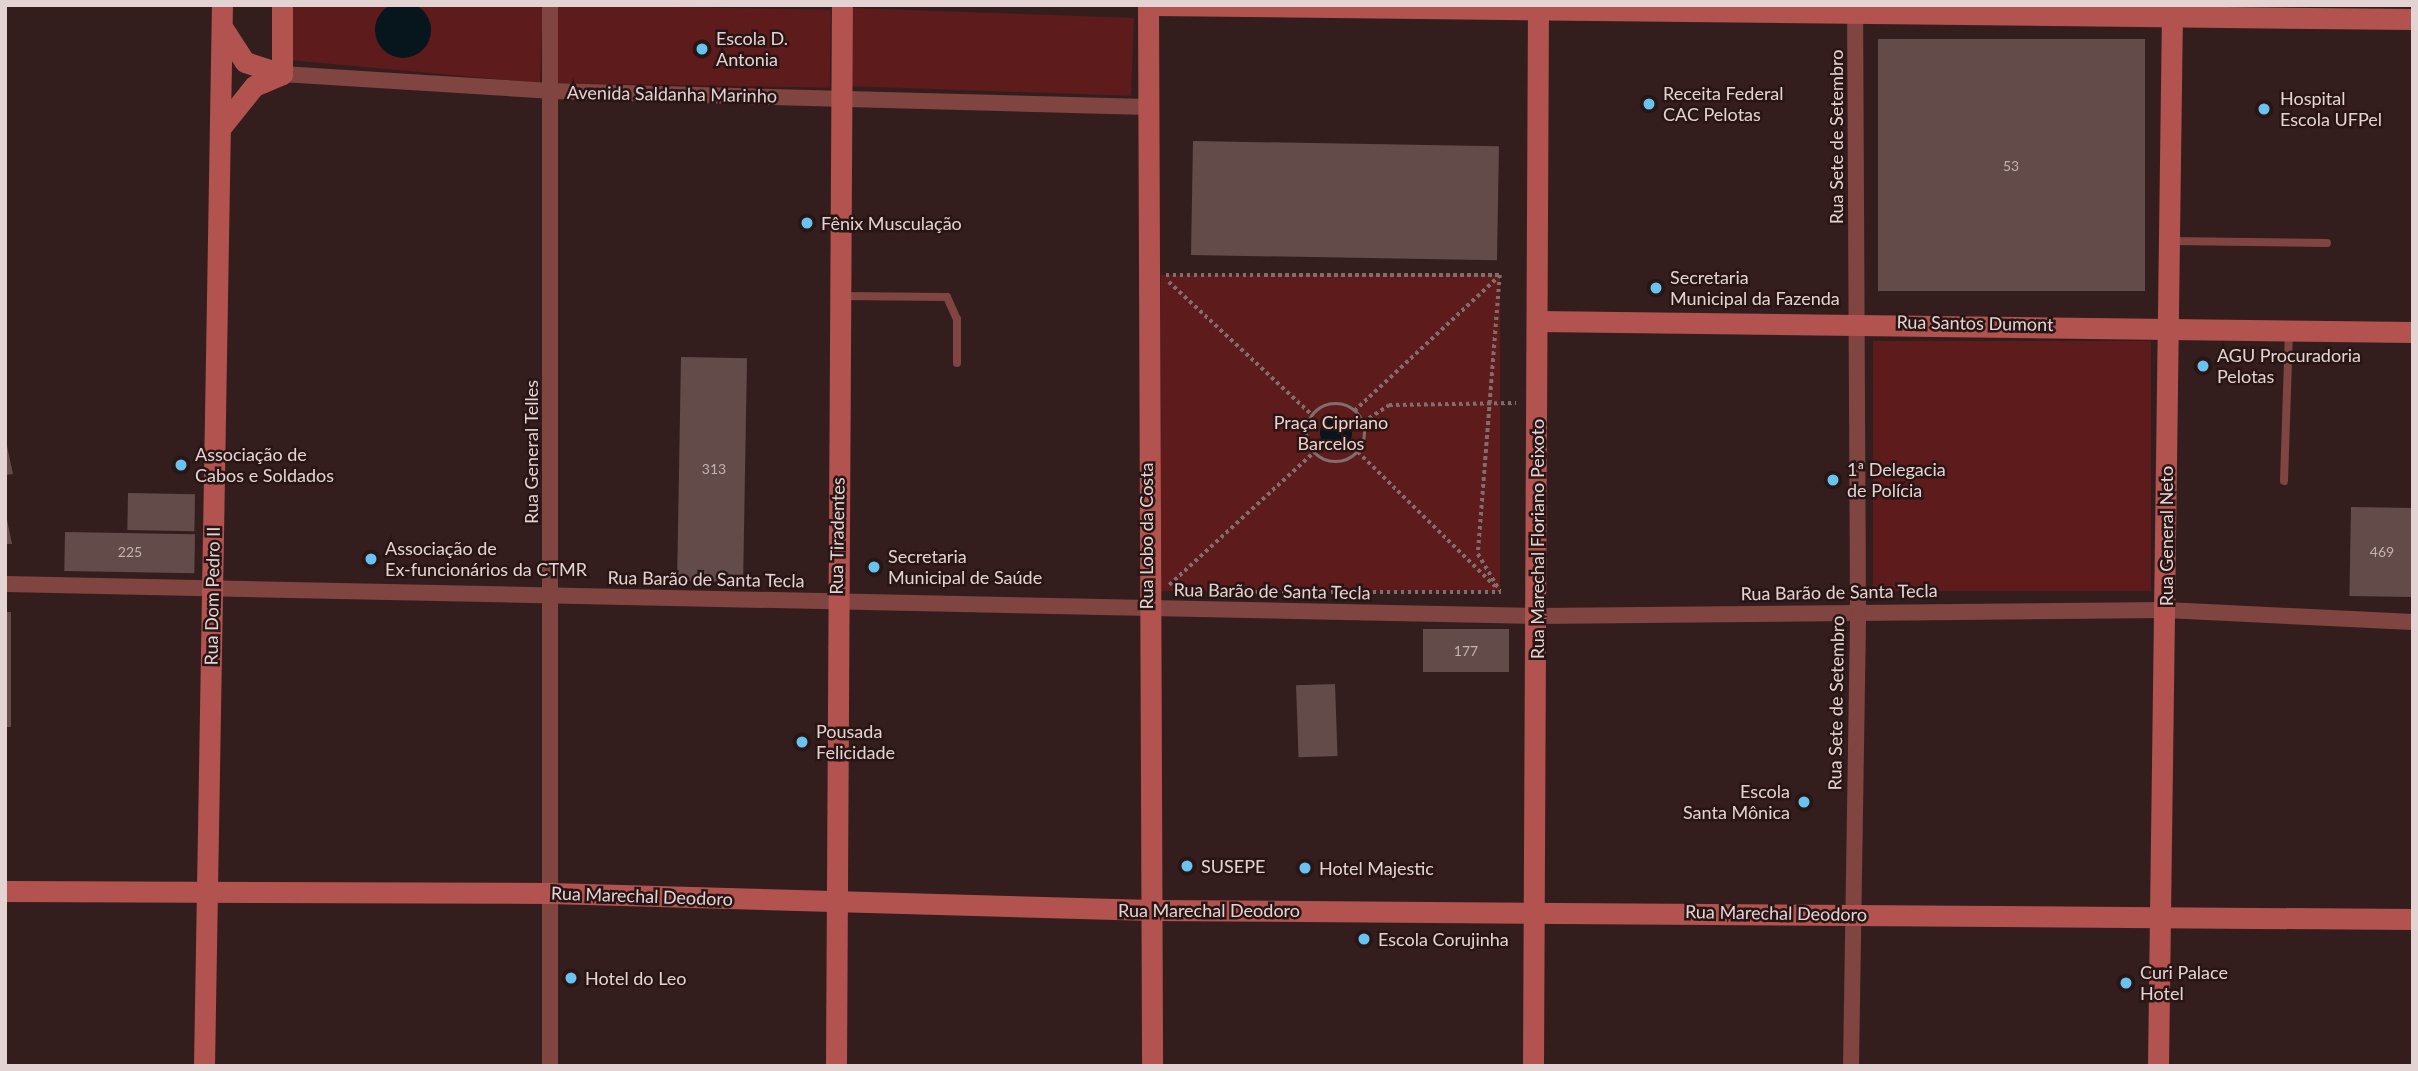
<!DOCTYPE html>
<meta charset="utf-8">
<style>
body{margin:0}
#map{position:relative;width:2418px;height:1071px;overflow:hidden;background:#341e1d;font-family:Lato,sans-serif}
div>[style]{position:absolute}
.green>*{inset:0;background:#5d1b1b;transform-origin:0 0}
.water>*{inset:0;background:#07151d}
.round{border-radius:50%}
.building>*{inset:0;background:#634b49;transform-origin:0 0}
.path>*{height:3.5px;margin-top:-1.75px;transform-origin:0;background:repeating-linear-gradient(90deg,#806d6c 0 3.5px,transparent 0 7px)}
.path>.ring{margin:-1.75px;padding:0;box-sizing:content-box;background:none;border:3.5px solid #806d6c;border-radius:50%}
.lane>*{height:8px;margin:-4px;padding:0 4px;transform-origin:4px;border-radius:4px;background:#804441}
.street>*{height:16px;margin:-8px;padding:0 8px;transform-origin:8px;border-radius:8px;background:#804441}
.secondary>*{height:21px;margin:-10.5px;padding:0 10.5px;transform-origin:10.5px;border-radius:10.5px;background:#b25350}
.dots>*{width:19px;height:19px;translate:-50% -50%;box-sizing:border-box;border:4px solid #291514;border-radius:50%}
span{translate:-50% -50%;white-space:nowrap;text-align:center;line-height:1.15;-webkit-text-stroke:5px #291514;paint-order:stroke}
.number-label{font-size:14px;color:#c3b2b0}
.number-label span{-webkit-text-stroke-width:0}
.poi-label{font-size:18px;color:#e3d4d3}
.left{translate:0 -50%;text-align:left}
.right{translate:-100% -50%;text-align:right}
.street-label{font-size:18px;color:#e3d4d3}
.park-label{font-size:18px;color:#edd1cf}
.frame{position:absolute;inset:0;border:7px solid #e3d4d3;pointer-events:none}
</style>
<div id="map">
<div class="green">
<div style="clip-path:polygon(290px 5px,543px 5px,540px 83px,288px 60px)"></div>
<div style="left:558px;top:5px;width:273px;height:78px;rotate:1deg"></div>
<div style="left:851px;top:8px;width:283px;height:78px;rotate:2deg"></div>
<div style="left:1161px;top:275px;width:339px;height:316px"></div>
<div style="left:1873px;top:341px;width:278px;height:250px"></div>
</div>
<div class="water">
<div class="round" style="left:375px;top:2px;width:56px;height:56px"></div>
<div class="round" style="left:1320px;top:417px;width:32px;height:32px"></div>
</div>
<div class="building">
<div style="left:1878px;top:39px;width:267px;height:252px"></div>
<div style="left:1193px;top:141px;width:306px;height:114px;rotate:1deg"></div>
<div style="left:681px;top:357px;width:66px;height:224px;rotate:1deg"></div>
<div style="clip-path:polygon(5px 437px,13px 474px,5px 475px)"></div>
<div style="left:128px;top:493px;width:67px;height:37px;rotate:1deg"></div>
<div style="left:2351px;top:507px;width:62px;height:89px;rotate:1deg"></div>
<div style="clip-path:polygon(5px 510px,12px 544px,5px 544px)"></div>
<div style="left:65px;top:532px;width:130px;height:39px;rotate:1deg"></div>
<div style="left:5px;top:612px;width:6px;height:115px"></div>
<div style="left:1423px;top:629px;width:86px;height:43px"></div>
<div style="left:1335px;top:684px;width:72px;height:39px;rotate:88deg"></div>
</div>
<div class="path">
<div style="left:1166px;top:275px;width:334px"></div>
<div style="left:1500px;top:275px;width:280px;rotate:94.5deg"></div>
<div style="left:1478px;top:554px;width:43px;rotate:59.3deg"></div>
<div style="left:1169px;top:282px;width:197px;rotate:42.9deg"></div>
<div class="ring" style="left:1307px;top:404px;width:54.5px;height:54.5px"></div>
<div style="left:1354px;top:411px;width:197px;rotate:-42.9deg"></div>
<div style="left:1363px;top:422px;width:31px;rotate:-33deg"></div>
<div style="left:1389px;top:405px;width:127px;rotate:-0.9deg"></div>
<div style="left:1358px;top:452px;width:194px;rotate:44.4deg"></div>
<div style="left:1169px;top:585px;width:198px;rotate:-42.5deg"></div>
<div style="left:1254px;top:592px;width:247px"></div>
</div>
<div class="lane">
<div style="left:2171px;top:241px;width:156px;rotate:0.7deg"></div>
<div style="left:842px;top:296px;width:105px;rotate:0.5deg"></div>
<div style="left:947px;top:297px;width:24px;rotate:66deg"></div>
<div style="left:957px;top:319px;width:44px;rotate:90deg"></div>
<div style="left:2284px;top:481px;width:149px;rotate:-88.1deg"></div>
</div>
<div class="street">
<div style="left:282px;top:74px;width:269px;rotate:3.6deg"></div>
<div style="left:550px;top:91px;width:597px;rotate:1.54deg"></div>
<div style="left:5px;top:584px;width:1531px;rotate:1.2deg"></div>
<div style="left:1536px;top:616px;width:630px;rotate:-0.55deg"></div>
<div style="left:2166px;top:610px;width:247px;rotate:2.8deg"></div>
<div style="left:550px;top:1066px;width:1061px;rotate:-90deg"></div>
<div style="left:1851px;top:1066px;width:456px;rotate:-89.1deg"></div>
<div style="left:1858px;top:610px;width:605px;rotate:-90.28deg"></div>
</div>
<div class="secondary">
<div style="left:282px;top:5px;width:69px;rotate:90deg"></div>
<div style="left:1148px;top:5px;width:1061px;rotate:89.78deg"></div>
<div style="left:1153px;top:5px;width:1260px;rotate:0.64deg"></div>
<div style="left:224px;top:30px;width:38px;rotate:57deg"></div>
<div style="left:245px;top:62px;width:39px;rotate:18deg"></div>
<div style="left:222px;top:126px;width:51px;rotate:-51.3deg"></div>
<div style="left:254px;top:86px;width:30px;rotate:-23deg"></div>
<div style="left:1538px;top:321px;width:875px;rotate:0.72deg"></div>
<div style="left:5px;top:891px;width:545px;rotate:0.21deg"></div>
<div style="left:550px;top:893px;width:602px;rotate:1.62deg"></div>
<div style="left:1152px;top:910px;width:1261px;rotate:0.41deg"></div>
<div style="left:204px;top:1066px;width:1061px;rotate:-89.03deg"></div>
<div style="left:836px;top:1066px;width:1061px;rotate:-89.68deg"></div>
<div style="left:1533px;top:1066px;width:1061px;rotate:-89.73deg"></div>
<div style="left:2158px;top:1066px;width:1061px;rotate:-89.24deg"></div>
</div>
<div class="dots">
<div style="left:702px;top:49px;background:#69c3f1"></div>
<div style="left:1649px;top:104px;background:#69c3f1"></div>
<div style="left:2264px;top:109px;background:#69c3f1"></div>
<div style="left:807px;top:223px;background:#69c3f1"></div>
<div style="left:1656px;top:288px;background:#69c3f1"></div>
<div style="left:2203px;top:366px;background:#69c3f1"></div>
<div style="left:181px;top:465px;background:#69c3f1"></div>
<div style="left:1833px;top:480px;background:#69c3f1"></div>
<div style="left:371px;top:559px;background:#69c3f1"></div>
<div style="left:874px;top:567px;background:#69c3f1"></div>
<div style="left:802px;top:742px;background:#69c3f1"></div>
<div style="left:1804px;top:802px;background:#69c3f1"></div>
<div style="left:1187px;top:866px;background:#69c3f1"></div>
<div style="left:1305px;top:868px;background:#69c3f1"></div>
<div style="left:1364px;top:939px;background:#69c3f1"></div>
<div style="left:571px;top:978px;background:#69c3f1"></div>
<div style="left:2126px;top:983px;background:#69c3f1"></div>
</div>
<div class="number-label">
<span style="left:2011px;top:166px">53</span>
<span style="left:714px;top:469px">313</span>
<span style="left:130px;top:552px">225</span>
<span style="left:2382px;top:552px">469</span>
<span style="left:1466px;top:651px">177</span>
</div>
<div class="poi-label">
<span class="left" style="left:716px;top:49px">Escola D.<br>Antonia</span>
<span class="left" style="left:1663px;top:104px">Receita Federal<br>CAC Pelotas</span>
<span class="left" style="left:2280px;top:109px">Hospital<br>Escola UFPel</span>
<span class="left" style="left:821px;top:223px">Fênix Musculação</span>
<span class="left" style="left:1670px;top:288px">Secretaria<br>Municipal da Fazenda</span>
<span class="left" style="left:2217px;top:366px">AGU Procuradoria<br>Pelotas</span>
<span class="left" style="left:195px;top:465px">Associação de<br>Cabos e Soldados</span>
<span class="left" style="left:1847px;top:480px">1ª Delegacia<br>de Polícia</span>
<span class="left" style="left:385px;top:559px">Associação de<br>Ex-funcionários da CTMR</span>
<span class="left" style="left:888px;top:567px">Secretaria<br>Municipal de Saúde</span>
<span class="left" style="left:816px;top:742px">Pousada<br>Felicidade</span>
<span class="right" style="left:1790px;top:802px">Escola<br>Santa Mônica</span>
<span class="left" style="left:1201px;top:866px">SUSEPE</span>
<span class="left" style="left:1319px;top:868px">Hotel Majestic</span>
<span class="left" style="left:1378px;top:939px">Escola Corujinha</span>
<span class="left" style="left:2140px;top:983px">Curi Palace<br>Hotel</span>
<span class="left" style="left:585px;top:978px">Hotel do Leo</span>
</div>
<div class="street-label">
<span style="left:672px;top:94px;rotate:1deg">Avenida Saldanha Marinho</span>
<span style="left:1836px;top:137px;rotate:-90deg">Rua Sete de Setembro</span>
<span style="left:1975px;top:323px;rotate:1deg">Rua Santos Dumont</span>
<span style="left:531px;top:452px;rotate:-90deg">Rua General Telles</span>
<span style="left:837px;top:536px;rotate:-89deg">Rua Tiradentes</span>
<span style="left:1146px;top:536px;rotate:-90deg">Rua Lobo da Costa</span>
<span style="left:2166px;top:536px;rotate:-90deg">Rua General Neto</span>
<span style="left:1537px;top:539px;rotate:-90deg">Rua Marechal Floriano Peixoto</span>
<span style="left:706px;top:579px;rotate:1deg">Rua Barão de Santa Tecla</span>
<span style="left:1272px;top:591px;rotate:1deg">Rua Barão de Santa Tecla</span>
<span style="left:1839px;top:592px;rotate:-1deg">Rua Barão de Santa Tecla</span>
<span style="left:212px;top:596px;rotate:-89deg">Rua Dom Pedro II</span>
<span style="left:1836px;top:703px;rotate:-89deg">Rua Sete de Setembro</span>
<span style="left:642px;top:896px;rotate:2deg">Rua Marechal Deodoro</span>
<span style="left:1209px;top:910px">Rua Marechal Deodoro</span>
<span style="left:1776px;top:913px;rotate:1deg">Rua Marechal Deodoro</span>
</div>
<div class="park-label">
<span style="left:1331px;top:433px">Praça Cipriano<br>Barcelos</span>
</div>
<div class="frame"></div>
</div>
